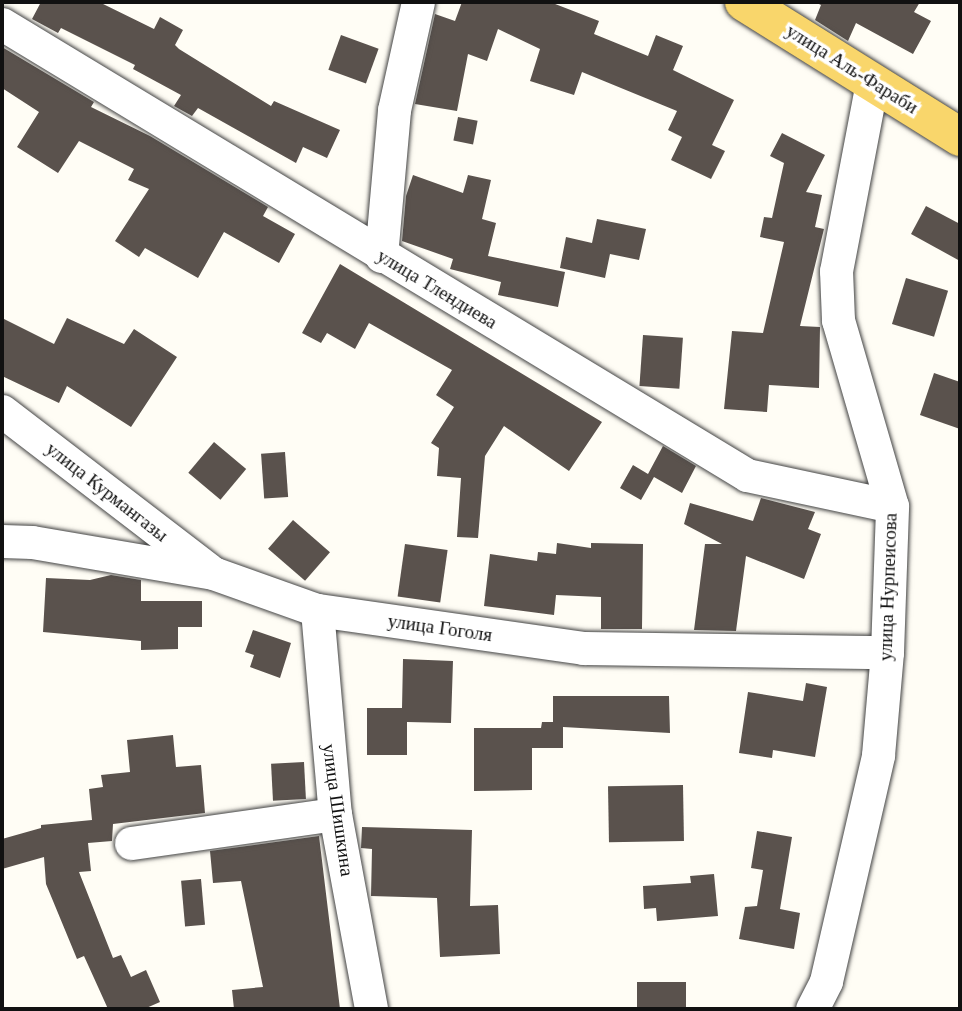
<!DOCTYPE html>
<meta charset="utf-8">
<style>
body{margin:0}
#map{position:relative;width:962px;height:1011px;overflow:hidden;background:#fffdf5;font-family:"Times New Roman",serif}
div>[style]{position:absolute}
.building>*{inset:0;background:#5a524d;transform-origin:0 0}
.roads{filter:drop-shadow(0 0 2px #444) drop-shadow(0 0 2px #444)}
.minor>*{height:33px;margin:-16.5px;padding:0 16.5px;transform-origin:16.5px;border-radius:16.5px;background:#fff}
.major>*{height:38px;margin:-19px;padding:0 19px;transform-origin:19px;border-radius:19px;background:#f9d66b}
span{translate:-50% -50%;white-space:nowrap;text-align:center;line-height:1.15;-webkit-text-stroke:7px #fff;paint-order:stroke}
.street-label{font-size:19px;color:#111}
.frame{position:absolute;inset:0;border:4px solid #111;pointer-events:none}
</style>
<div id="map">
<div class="building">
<div style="clip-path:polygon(41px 2px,99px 2px,154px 29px,160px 17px,183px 30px,175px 45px,179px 49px,271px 106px,274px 101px,340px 130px,327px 158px,303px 147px,296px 163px,198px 108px,192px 116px,174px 106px,181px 95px,133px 69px,135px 65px,61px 28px,58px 33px,32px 19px)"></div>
<div style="clip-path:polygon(462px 2px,550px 2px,599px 21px,594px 34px,648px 56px,656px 35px,683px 46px,673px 70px,734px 100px,712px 145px,725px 151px,711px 179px,671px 160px,682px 137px,668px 130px,677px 111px,582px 72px,574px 95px,530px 81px,540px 49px,498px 29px,487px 61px,468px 54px,457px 111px,415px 104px,435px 14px,455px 21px)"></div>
<div style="clip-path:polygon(815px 2px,920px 2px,914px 12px,931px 21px,913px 54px,856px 23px,848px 41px,815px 20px,821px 5px)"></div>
<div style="left:341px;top:35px;width:40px;height:37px;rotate:20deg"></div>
<div style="clip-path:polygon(2px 47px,94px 102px,91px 107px,150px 136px,268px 207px,263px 216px,295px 234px,279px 263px,224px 232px,198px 278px,145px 248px,139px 257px,115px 241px,149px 189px,128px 180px,134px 169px,79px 141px,58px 173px,17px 147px,39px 112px,2px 88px)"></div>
<div style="left:458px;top:117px;width:20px;height:24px;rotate:11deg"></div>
<div style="clip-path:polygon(782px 133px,825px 155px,806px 192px,822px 195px,815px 227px,824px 229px,800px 326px,820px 327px,819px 388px,769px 385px,767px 412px,724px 409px,732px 331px,763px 333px,784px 242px,760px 237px,764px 217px,772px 218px,784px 163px,770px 156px)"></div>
<div style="clip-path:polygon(413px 175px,463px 193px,468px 175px,491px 180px,482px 219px,496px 223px,488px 256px,565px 272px,558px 307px,498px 295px,501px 282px,450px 269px,453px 259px,402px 241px,406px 196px)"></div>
<div style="clip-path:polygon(926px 206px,960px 224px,960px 261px,911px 234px)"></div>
<div style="clip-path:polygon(597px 219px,646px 229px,639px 260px,610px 254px,605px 278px,560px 268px,566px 237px,592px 243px)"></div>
<div style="clip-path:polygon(340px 264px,602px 422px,569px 471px,504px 426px,485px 456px,478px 538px,457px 537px,461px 478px,437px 476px,439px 448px,431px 443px,454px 407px,436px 395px,452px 370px,369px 323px,355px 349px,327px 333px,321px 343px,302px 333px)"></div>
<div style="left:906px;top:278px;width:44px;height:48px;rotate:17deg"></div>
<div style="clip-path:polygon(2px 318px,54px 344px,67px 318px,124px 344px,134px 329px,177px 357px,131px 427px,67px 386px,59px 403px,2px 376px)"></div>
<div style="left:643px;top:335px;width:40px;height:51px;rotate:4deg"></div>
<div style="clip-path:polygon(934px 373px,960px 382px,960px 429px,920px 415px)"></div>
<div style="left:214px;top:442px;width:42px;height:40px;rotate:40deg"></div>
<div style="clip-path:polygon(663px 446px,696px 466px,682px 493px,654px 477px,641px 500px,620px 488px,633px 465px,648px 474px)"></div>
<div style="left:285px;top:452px;width:45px;height:24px;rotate:86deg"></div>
<div style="clip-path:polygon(761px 498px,815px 512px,808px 529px,821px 534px,804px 579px,746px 556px,736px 631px,694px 630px,705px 544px,722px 544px,684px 524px,690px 503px,753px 521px)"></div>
<div style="left:293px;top:520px;width:49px;height:38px;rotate:41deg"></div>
<div style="clip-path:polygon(557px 543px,591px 548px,591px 543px,643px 544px,642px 629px,601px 629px,601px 597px,556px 595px,554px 615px,484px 606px,490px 554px,537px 561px,538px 552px,556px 554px)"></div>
<div style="left:405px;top:544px;width:43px;height:53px;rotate:8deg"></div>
<div style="clip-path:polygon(111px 575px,141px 580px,141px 601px,202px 601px,202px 627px,178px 627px,178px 649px,141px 650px,141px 641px,43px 632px,46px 578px,90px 580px)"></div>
<div style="clip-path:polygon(253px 630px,291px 643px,280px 678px,250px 667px,254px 655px,245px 652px)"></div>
<div style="clip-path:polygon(403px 659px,453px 661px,451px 723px,407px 722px,407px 755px,367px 755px,367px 708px,402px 708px)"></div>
<div style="clip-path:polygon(806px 683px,827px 687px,815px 757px,773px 750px,772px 758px,739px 753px,748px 692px,803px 701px)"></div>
<div style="clip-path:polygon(553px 696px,669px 696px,670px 733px,563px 727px,563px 748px,532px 748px,532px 790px,474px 791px,474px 728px,541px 728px,542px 722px,553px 722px)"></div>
<div style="clip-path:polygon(173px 735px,176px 767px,201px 765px,205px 813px,113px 824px,112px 841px,88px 843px,91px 871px,79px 872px,113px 958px,121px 955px,131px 977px,146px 970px,160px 1002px,144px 1009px,108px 1009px,84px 956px,77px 959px,46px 884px,44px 857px,2px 869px,2px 839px,41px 828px,41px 825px,92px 820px,89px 789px,103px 787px,101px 775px,130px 772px,127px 740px)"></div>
<div style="left:304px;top:762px;width:37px;height:33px;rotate:87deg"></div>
<div style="left:683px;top:785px;width:56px;height:75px;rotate:89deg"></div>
<div style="clip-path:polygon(362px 827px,472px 830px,470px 906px,498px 905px,500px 954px,440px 957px,437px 898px,371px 896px,372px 849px,361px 848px)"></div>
<div style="clip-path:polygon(757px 831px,792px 837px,780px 909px,800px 913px,794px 949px,739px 939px,745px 907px,757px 906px,763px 870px,751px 868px)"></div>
<div style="clip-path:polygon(319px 836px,340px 1009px,234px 1009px,232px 990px,263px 987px,241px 881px,213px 883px,210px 851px)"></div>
<div style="clip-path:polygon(714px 874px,718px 916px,657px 921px,656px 908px,644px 909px,643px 886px,691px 883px,690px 876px)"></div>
<div style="left:201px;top:879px;width:46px;height:20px;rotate:85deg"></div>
<div style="left:637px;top:982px;width:49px;height:27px"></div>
</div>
<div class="roads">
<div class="minor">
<div style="left:2px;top:24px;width:871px;rotate:31.19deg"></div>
<div style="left:747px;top:475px;width:148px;rotate:12.1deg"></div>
<div style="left:381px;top:256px;width:147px;rotate:-84.9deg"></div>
<div style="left:394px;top:110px;width:111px;rotate:-77.5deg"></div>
<div style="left:2px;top:411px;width:260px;rotate:37.5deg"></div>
<div style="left:2px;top:541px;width:30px;rotate:2deg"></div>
<div style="left:32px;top:542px;width:184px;rotate:9.7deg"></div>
<div style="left:213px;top:573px;width:110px;rotate:19.6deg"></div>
<div style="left:317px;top:610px;width:269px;rotate:8.1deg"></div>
<div style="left:583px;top:648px;width:304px;rotate:0.8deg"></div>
<div style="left:317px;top:610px;width:205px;rotate:85deg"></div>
<div style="left:335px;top:814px;width:198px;rotate:79.5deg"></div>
<div style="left:131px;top:843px;width:206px;rotate:-8.1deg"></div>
<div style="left:812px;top:1009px;width:31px;rotate:-63deg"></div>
<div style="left:826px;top:981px;width:232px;rotate:-77deg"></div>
<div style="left:878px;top:755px;width:103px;rotate:-85deg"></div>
<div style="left:887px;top:652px;width:146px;rotate:-88deg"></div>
<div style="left:892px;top:506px;width:194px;rotate:-106.2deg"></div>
<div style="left:838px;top:320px;width:49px;rotate:-92.3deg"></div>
<div style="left:836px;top:271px;width:192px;rotate:-79.2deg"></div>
</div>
<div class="major">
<div style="left:744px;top:2px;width:255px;rotate:32deg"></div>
</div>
</div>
<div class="street-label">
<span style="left:852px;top:69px;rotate:32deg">улица Аль-Фараби</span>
<span style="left:437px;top:289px;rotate:31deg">улица Тлендиева</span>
<span style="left:107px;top:492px;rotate:38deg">улица Курмангазы</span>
<span style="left:888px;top:587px;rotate:-88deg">улица Нурпеисова</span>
<span style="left:440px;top:628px;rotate:8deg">улица Гоголя</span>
<span style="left:338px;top:810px;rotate:82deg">улица Шишкина</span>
</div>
<div class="frame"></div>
</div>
